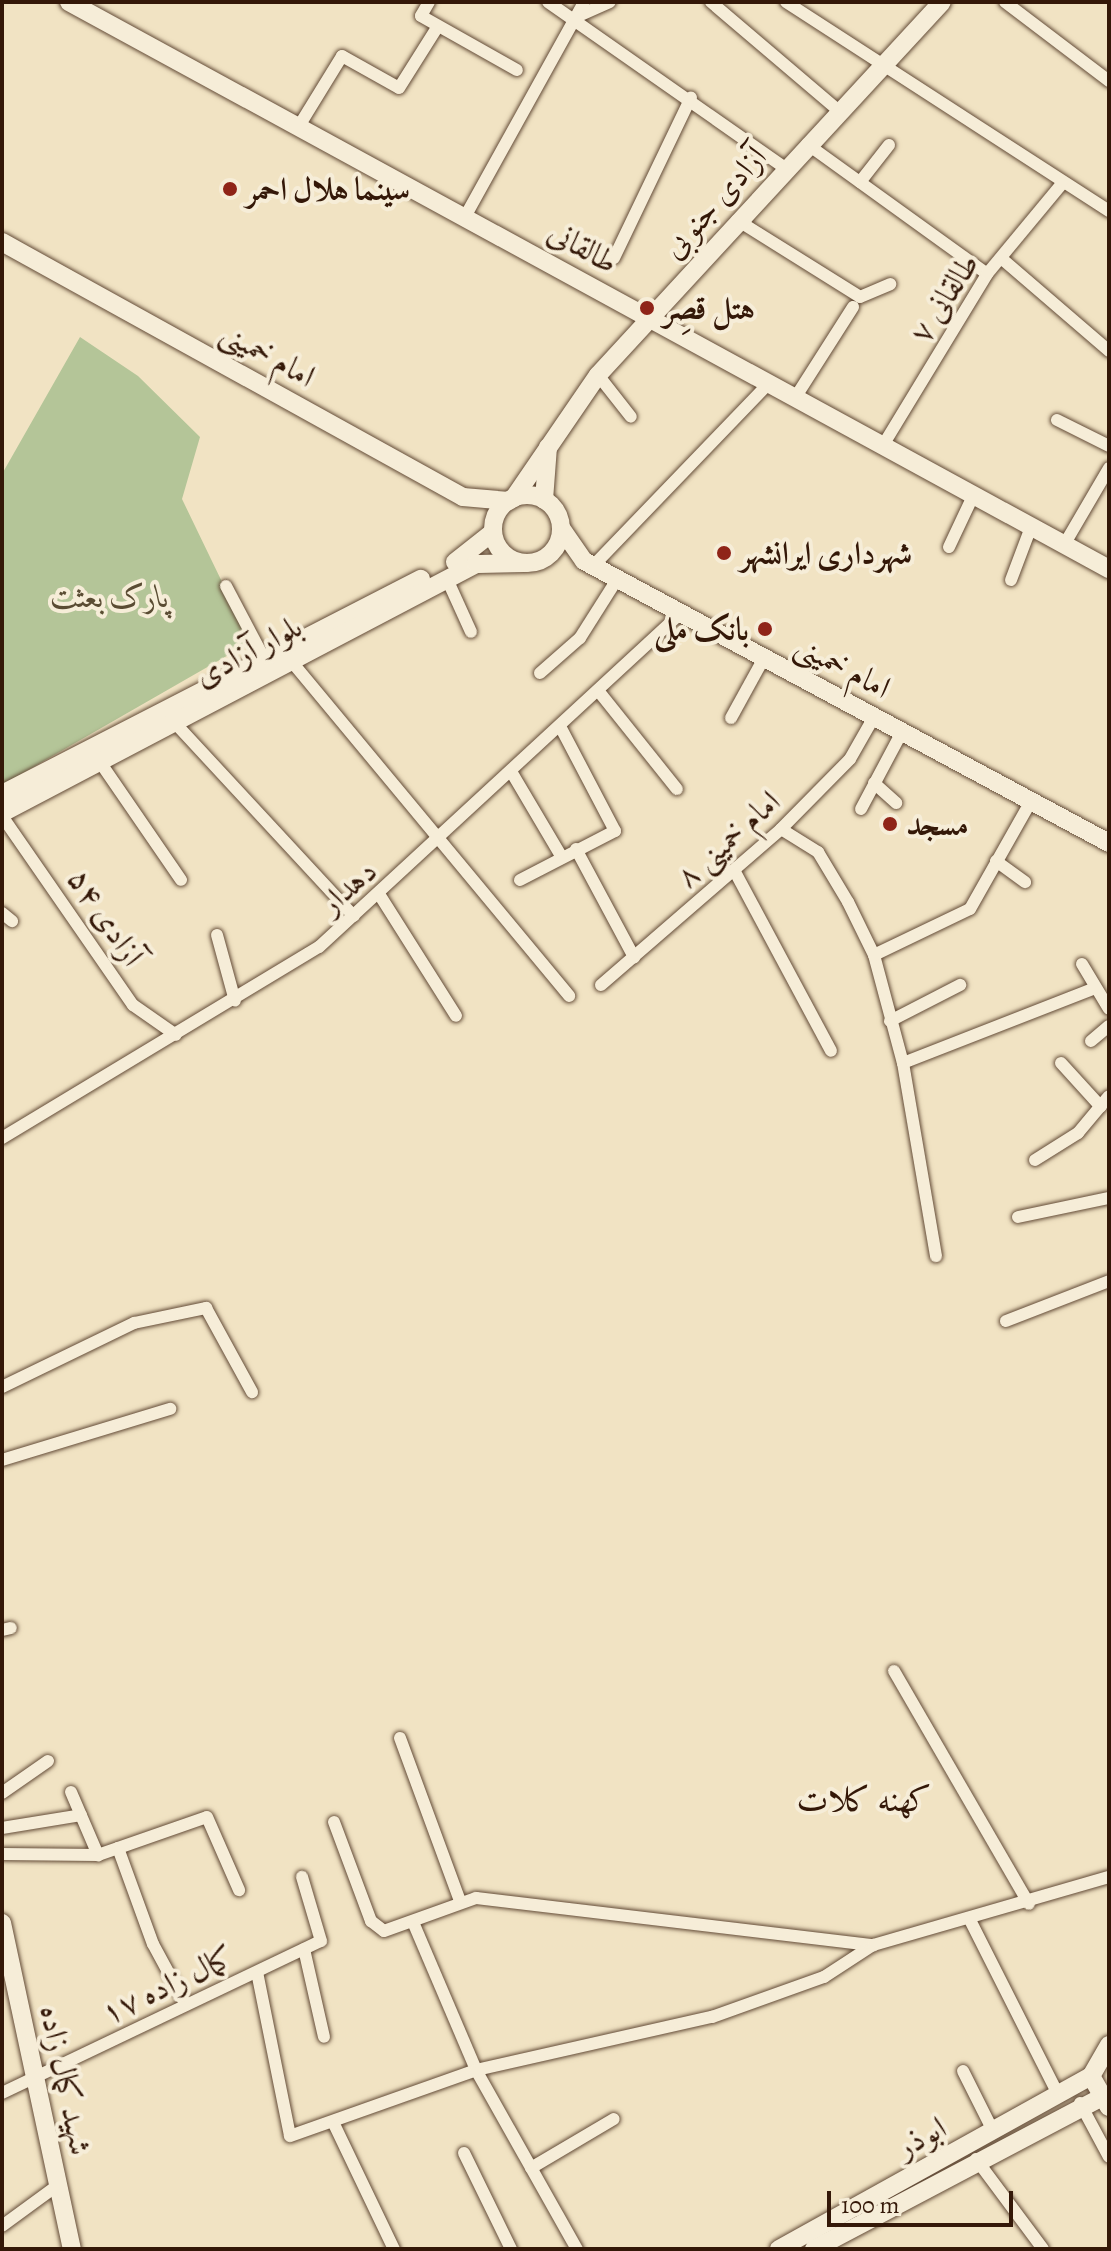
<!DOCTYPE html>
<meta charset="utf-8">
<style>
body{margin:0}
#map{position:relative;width:1111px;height:2251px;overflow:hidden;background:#f1e3c3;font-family:Alegreya,Amiri,serif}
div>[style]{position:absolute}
.green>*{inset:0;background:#b4c598}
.roads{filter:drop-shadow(0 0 2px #634b37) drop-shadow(0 0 2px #634b37)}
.street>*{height:12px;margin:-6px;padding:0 6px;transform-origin:6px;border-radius:6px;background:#f6edd8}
.secondary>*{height:18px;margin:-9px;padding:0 9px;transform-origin:9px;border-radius:9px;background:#f6edd8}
.secondary>.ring{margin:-9px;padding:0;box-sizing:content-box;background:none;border:18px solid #f6edd8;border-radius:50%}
.dots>*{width:22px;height:22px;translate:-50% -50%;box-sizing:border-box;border:4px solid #f6edd8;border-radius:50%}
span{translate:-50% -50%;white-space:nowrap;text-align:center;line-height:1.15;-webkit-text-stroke:8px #f6edd8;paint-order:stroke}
.poi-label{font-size:32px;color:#341808;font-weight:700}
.left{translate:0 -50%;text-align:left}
.right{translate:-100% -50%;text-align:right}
.street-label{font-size:32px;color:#341808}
.park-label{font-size:32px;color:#5a4c33;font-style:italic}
.neighbourhood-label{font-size:34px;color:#341808}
.frame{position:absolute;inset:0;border:4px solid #341808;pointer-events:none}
.scale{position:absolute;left:827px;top:2191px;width:186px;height:36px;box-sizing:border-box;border:4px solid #341808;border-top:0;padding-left:10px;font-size:24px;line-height:28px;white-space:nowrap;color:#341808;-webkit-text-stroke:6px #f6edd8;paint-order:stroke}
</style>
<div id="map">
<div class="green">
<div style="clip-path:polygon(80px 337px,138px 376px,200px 437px,182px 499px,251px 642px,2px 785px,2px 474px)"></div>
</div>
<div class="roads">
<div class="street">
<div style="left:429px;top:2px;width:16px;rotate:120deg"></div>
<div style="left:421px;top:16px;width:110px;rotate:29.4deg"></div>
<div style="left:548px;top:2px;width:289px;rotate:35deg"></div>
<div style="left:711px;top:2px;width:167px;rotate:40.4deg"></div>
<div style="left:786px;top:2px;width:385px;rotate:32.9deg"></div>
<div style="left:1005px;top:2px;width:131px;rotate:37.2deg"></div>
<div style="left:576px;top:17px;width:37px;rotate:-24deg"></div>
<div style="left:299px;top:126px;width:82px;rotate:-58.4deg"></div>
<div style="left:342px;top:56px;width:65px;rotate:29.3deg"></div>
<div style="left:399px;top:88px;width:73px;rotate:-57.8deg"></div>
<div style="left:807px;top:144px;width:222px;rotate:35.8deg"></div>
<div style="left:860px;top:182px;width:47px;rotate:-51.9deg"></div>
<div style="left:466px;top:215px;width:244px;rotate:-61deg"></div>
<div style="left:737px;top:220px;width:145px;rotate:32deg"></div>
<div style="left:860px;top:297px;width:33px;rotate:-23deg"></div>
<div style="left:614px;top:258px;width:178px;rotate:-64.4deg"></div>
<div style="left:1001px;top:258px;width:143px;rotate:40.7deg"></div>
<div style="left:598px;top:375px;width:53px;rotate:51.8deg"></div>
<div style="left:795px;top:398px;width:108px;rotate:-57.5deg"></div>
<div style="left:1057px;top:420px;width:58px;rotate:26.6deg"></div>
<div style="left:882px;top:447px;width:202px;rotate:-58.7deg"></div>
<div style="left:987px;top:274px;width:116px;rotate:-50.3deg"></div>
<div style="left:1064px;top:545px;width:89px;rotate:-59.7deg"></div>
<div style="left:949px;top:547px;width:56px;rotate:-64.8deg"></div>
<div style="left:594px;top:565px;width:252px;rotate:-46.1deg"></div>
<div style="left:447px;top:579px;width:58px;rotate:65.6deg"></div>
<div style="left:1011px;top:580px;width:57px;rotate:-69.3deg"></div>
<div style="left:226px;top:586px;width:81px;rotate:62.2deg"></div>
<div style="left:292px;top:662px;width:434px;rotate:50.3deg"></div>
<div style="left:540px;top:673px;width:53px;rotate:-41.2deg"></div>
<div style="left:580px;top:638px;width:71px;rotate:-57.7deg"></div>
<div style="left:600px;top:693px;width:123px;rotate:51.3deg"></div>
<div style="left:731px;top:718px;width:68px;rotate:-61.2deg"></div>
<div style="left:175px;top:723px;width:263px;rotate:47.2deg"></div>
<div style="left:100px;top:762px;width:143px;rotate:55.5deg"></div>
<div style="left:512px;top:773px;width:96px;rotate:59.4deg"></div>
<div style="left:874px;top:783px;width:30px;rotate:42deg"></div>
<div style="left:861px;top:809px;width:87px;rotate:-62deg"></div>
<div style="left:2px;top:816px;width:230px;rotate:55.3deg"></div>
<div style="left:133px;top:1005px;width:52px;rotate:34.9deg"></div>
<div style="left:781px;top:829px;width:44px;rotate:31.9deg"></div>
<div style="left:818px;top:852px;width:58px;rotate:59deg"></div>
<div style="left:848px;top:902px;width:59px;rotate:63.9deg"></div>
<div style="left:874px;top:955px;width:112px;rotate:75deg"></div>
<div style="left:903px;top:1063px;width:206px;rotate:-21.3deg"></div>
<div style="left:576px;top:849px;width:123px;rotate:61.8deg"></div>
<div style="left:996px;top:861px;width:36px;rotate:36deg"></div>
<div style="left:734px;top:870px;width:205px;rotate:61.8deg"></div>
<div style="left:520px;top:880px;width:107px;rotate:-27.3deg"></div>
<div style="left:615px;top:831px;width:116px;rotate:-117.7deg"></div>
<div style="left:379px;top:894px;width:144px;rotate:57.7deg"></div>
<div style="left:2px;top:913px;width:13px;rotate:39deg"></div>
<div style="left:217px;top:935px;width:68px;rotate:74.7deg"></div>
<div style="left:874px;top:955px;width:106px;rotate:-25.6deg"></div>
<div style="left:970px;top:909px;width:124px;rotate:-60.5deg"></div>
<div style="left:1082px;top:964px;width:52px;rotate:59deg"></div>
<div style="left:601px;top:985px;width:238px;rotate:-40.9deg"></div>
<div style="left:781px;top:829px;width:98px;rotate:-45.4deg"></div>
<div style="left:850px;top:759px;width:48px;rotate:-60.3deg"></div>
<div style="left:890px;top:1021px;width:79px;rotate:-27.2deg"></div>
<div style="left:1091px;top:1041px;width:23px;rotate:-40deg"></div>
<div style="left:903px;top:1063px;width:196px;rotate:80.3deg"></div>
<div style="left:1061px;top:1063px;width:59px;rotate:47.7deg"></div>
<div style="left:2px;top:1138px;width:370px;rotate:-31.1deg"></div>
<div style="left:319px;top:947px;width:493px;rotate:-42.7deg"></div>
<div style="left:1035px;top:1160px;width:51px;rotate:-32.1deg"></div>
<div style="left:1078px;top:1133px;width:48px;rotate:-50deg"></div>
<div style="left:1018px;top:1217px;width:93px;rotate:-11.8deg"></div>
<div style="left:1006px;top:1321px;width:110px;rotate:-21.2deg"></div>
<div style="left:2px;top:1387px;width:147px;rotate:-25.9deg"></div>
<div style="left:134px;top:1323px;width:74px;rotate:-11.8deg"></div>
<div style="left:206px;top:1308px;width:96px;rotate:61.3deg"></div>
<div style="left:2px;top:1460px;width:176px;rotate:-16.9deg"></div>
<div style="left:2px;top:1630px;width:9px;rotate:-13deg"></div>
<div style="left:894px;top:1671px;width:269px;rotate:59.9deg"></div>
<div style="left:400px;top:1738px;width:174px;rotate:69.8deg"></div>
<div style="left:71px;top:1792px;width:69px;rotate:66.8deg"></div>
<div style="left:2px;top:1793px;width:56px;rotate:-34.8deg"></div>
<div style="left:334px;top:1822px;width:106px;rotate:69.5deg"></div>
<div style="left:371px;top:1921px;width:16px;rotate:38deg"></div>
<div style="left:384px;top:1931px;width:98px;rotate:-19.7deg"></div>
<div style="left:476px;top:1898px;width:400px;rotate:6.8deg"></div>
<div style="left:2px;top:1828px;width:80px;rotate:-9.3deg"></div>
<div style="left:118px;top:1848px;width:102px;rotate:70deg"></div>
<div style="left:153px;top:1944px;width:69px;rotate:61.6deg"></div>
<div style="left:2px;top:1854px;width:96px;rotate:0.6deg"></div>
<div style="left:98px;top:1855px;width:115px;rotate:-19.2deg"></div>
<div style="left:207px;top:1817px;width:80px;rotate:66.3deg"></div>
<div style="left:970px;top:1920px;width:193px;rotate:63.2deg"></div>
<div style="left:413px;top:1922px;width:161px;rotate:66.9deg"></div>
<div style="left:476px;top:2070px;width:206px;rotate:60.6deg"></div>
<div style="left:304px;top:1949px;width:90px;rotate:77.2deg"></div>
<div style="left:257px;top:1972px;width:167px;rotate:78.6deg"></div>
<div style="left:290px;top:2136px;width:197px;rotate:-19.5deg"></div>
<div style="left:476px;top:2070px;width:242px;rotate:-12.7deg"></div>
<div style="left:712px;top:2017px;width:119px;rotate:-19.7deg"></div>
<div style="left:824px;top:1977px;width:59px;rotate:-33.1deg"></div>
<div style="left:873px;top:1945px;width:246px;rotate:-16.1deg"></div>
<div style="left:963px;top:2071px;width:67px;rotate:63.4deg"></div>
<div style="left:2px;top:2093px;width:353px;rotate:-25.5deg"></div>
<div style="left:321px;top:1941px;width:67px;rotate:-106.5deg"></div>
<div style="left:1080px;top:2103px;width:61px;rotate:61.8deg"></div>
<div style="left:334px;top:2124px;width:139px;rotate:64.4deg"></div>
<div style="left:464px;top:2153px;width:107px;rotate:63.9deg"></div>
<div style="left:976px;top:2159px;width:112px;rotate:53.3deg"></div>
<div style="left:531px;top:2168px;width:96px;rotate:-30.6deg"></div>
<div style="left:2px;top:2226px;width:69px;rotate:-36.2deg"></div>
</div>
<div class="secondary">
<div style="left:69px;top:2px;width:1185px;rotate:28.6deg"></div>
<div style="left:2px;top:242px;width:527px;rotate:28.95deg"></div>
<div style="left:463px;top:497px;width:46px;rotate:5deg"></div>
<div class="ring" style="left:493px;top:495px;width:50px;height:50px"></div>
<div style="left:513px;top:499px;width:150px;rotate:-55.6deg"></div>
<div style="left:598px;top:375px;width:507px;rotate:-47.32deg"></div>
<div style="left:544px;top:500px;width:53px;rotate:-85.7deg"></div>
<div style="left:561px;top:528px;width:40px;rotate:55.1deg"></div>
<div style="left:584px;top:561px;width:596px;rotate:28.24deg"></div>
<div style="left:455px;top:562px;width:48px;rotate:-38.3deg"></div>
<div style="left:2px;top:794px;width:471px;rotate:-27.2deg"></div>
<div style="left:2px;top:813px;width:535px;rotate:-27.71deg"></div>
<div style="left:476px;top:564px;width:50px;rotate:-1.1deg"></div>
<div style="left:2px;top:1923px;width:333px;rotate:77.9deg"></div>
<div style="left:1109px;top:2045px;width:36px;rotate:120deg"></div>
<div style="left:1091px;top:2076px;width:36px;rotate:60deg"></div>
<div style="left:779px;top:2249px;width:357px;rotate:-29deg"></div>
<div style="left:814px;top:2249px;width:322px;rotate:-27.8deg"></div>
</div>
</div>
<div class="dots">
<div style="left:230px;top:189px;background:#8f2418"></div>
<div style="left:647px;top:308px;background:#8f2418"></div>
<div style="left:724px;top:553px;background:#8f2418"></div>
<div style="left:765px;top:629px;background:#8f2418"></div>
<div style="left:890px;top:824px;background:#8f2418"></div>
</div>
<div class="poi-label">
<span class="left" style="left:246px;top:189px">سینما هلال احمر</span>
<span class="left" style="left:663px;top:308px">هتل قصِر</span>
<span class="left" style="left:740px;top:553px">شهرداری ایرانشهر</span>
<span class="right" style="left:749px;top:629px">بانک ملی</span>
<span class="left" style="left:906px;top:824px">مسجد</span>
</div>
<div class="street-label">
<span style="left:714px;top:202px;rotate:-48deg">آزادی جنوبی</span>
<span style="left:583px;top:247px;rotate:29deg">طالقانی</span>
<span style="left:944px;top:298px;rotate:-57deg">طالقانی ۷</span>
<span style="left:268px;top:354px;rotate:29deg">امام خمینی</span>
<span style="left:248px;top:651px;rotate:-28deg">بلوار آزادی</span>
<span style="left:843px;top:666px;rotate:28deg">امام خمینی</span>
<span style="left:728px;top:839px;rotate:-42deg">امام خمینی ۸</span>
<span style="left:348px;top:887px;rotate:-41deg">دهدار</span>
<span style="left:106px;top:917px;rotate:56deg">آزادی ۵۴</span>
<span style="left:167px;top:1985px;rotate:-25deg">کمال زاده ۱۷</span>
<span style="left:66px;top:2080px;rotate:78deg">شهید کمال زاده</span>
<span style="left:921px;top:2137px;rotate:-29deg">ابوذر</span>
</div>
<div class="park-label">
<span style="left:110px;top:596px">پارک بعثت</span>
</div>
<div class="neighbourhood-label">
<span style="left:864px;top:1800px">کهنه کلات</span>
</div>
<div class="frame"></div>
<div class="scale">100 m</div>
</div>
